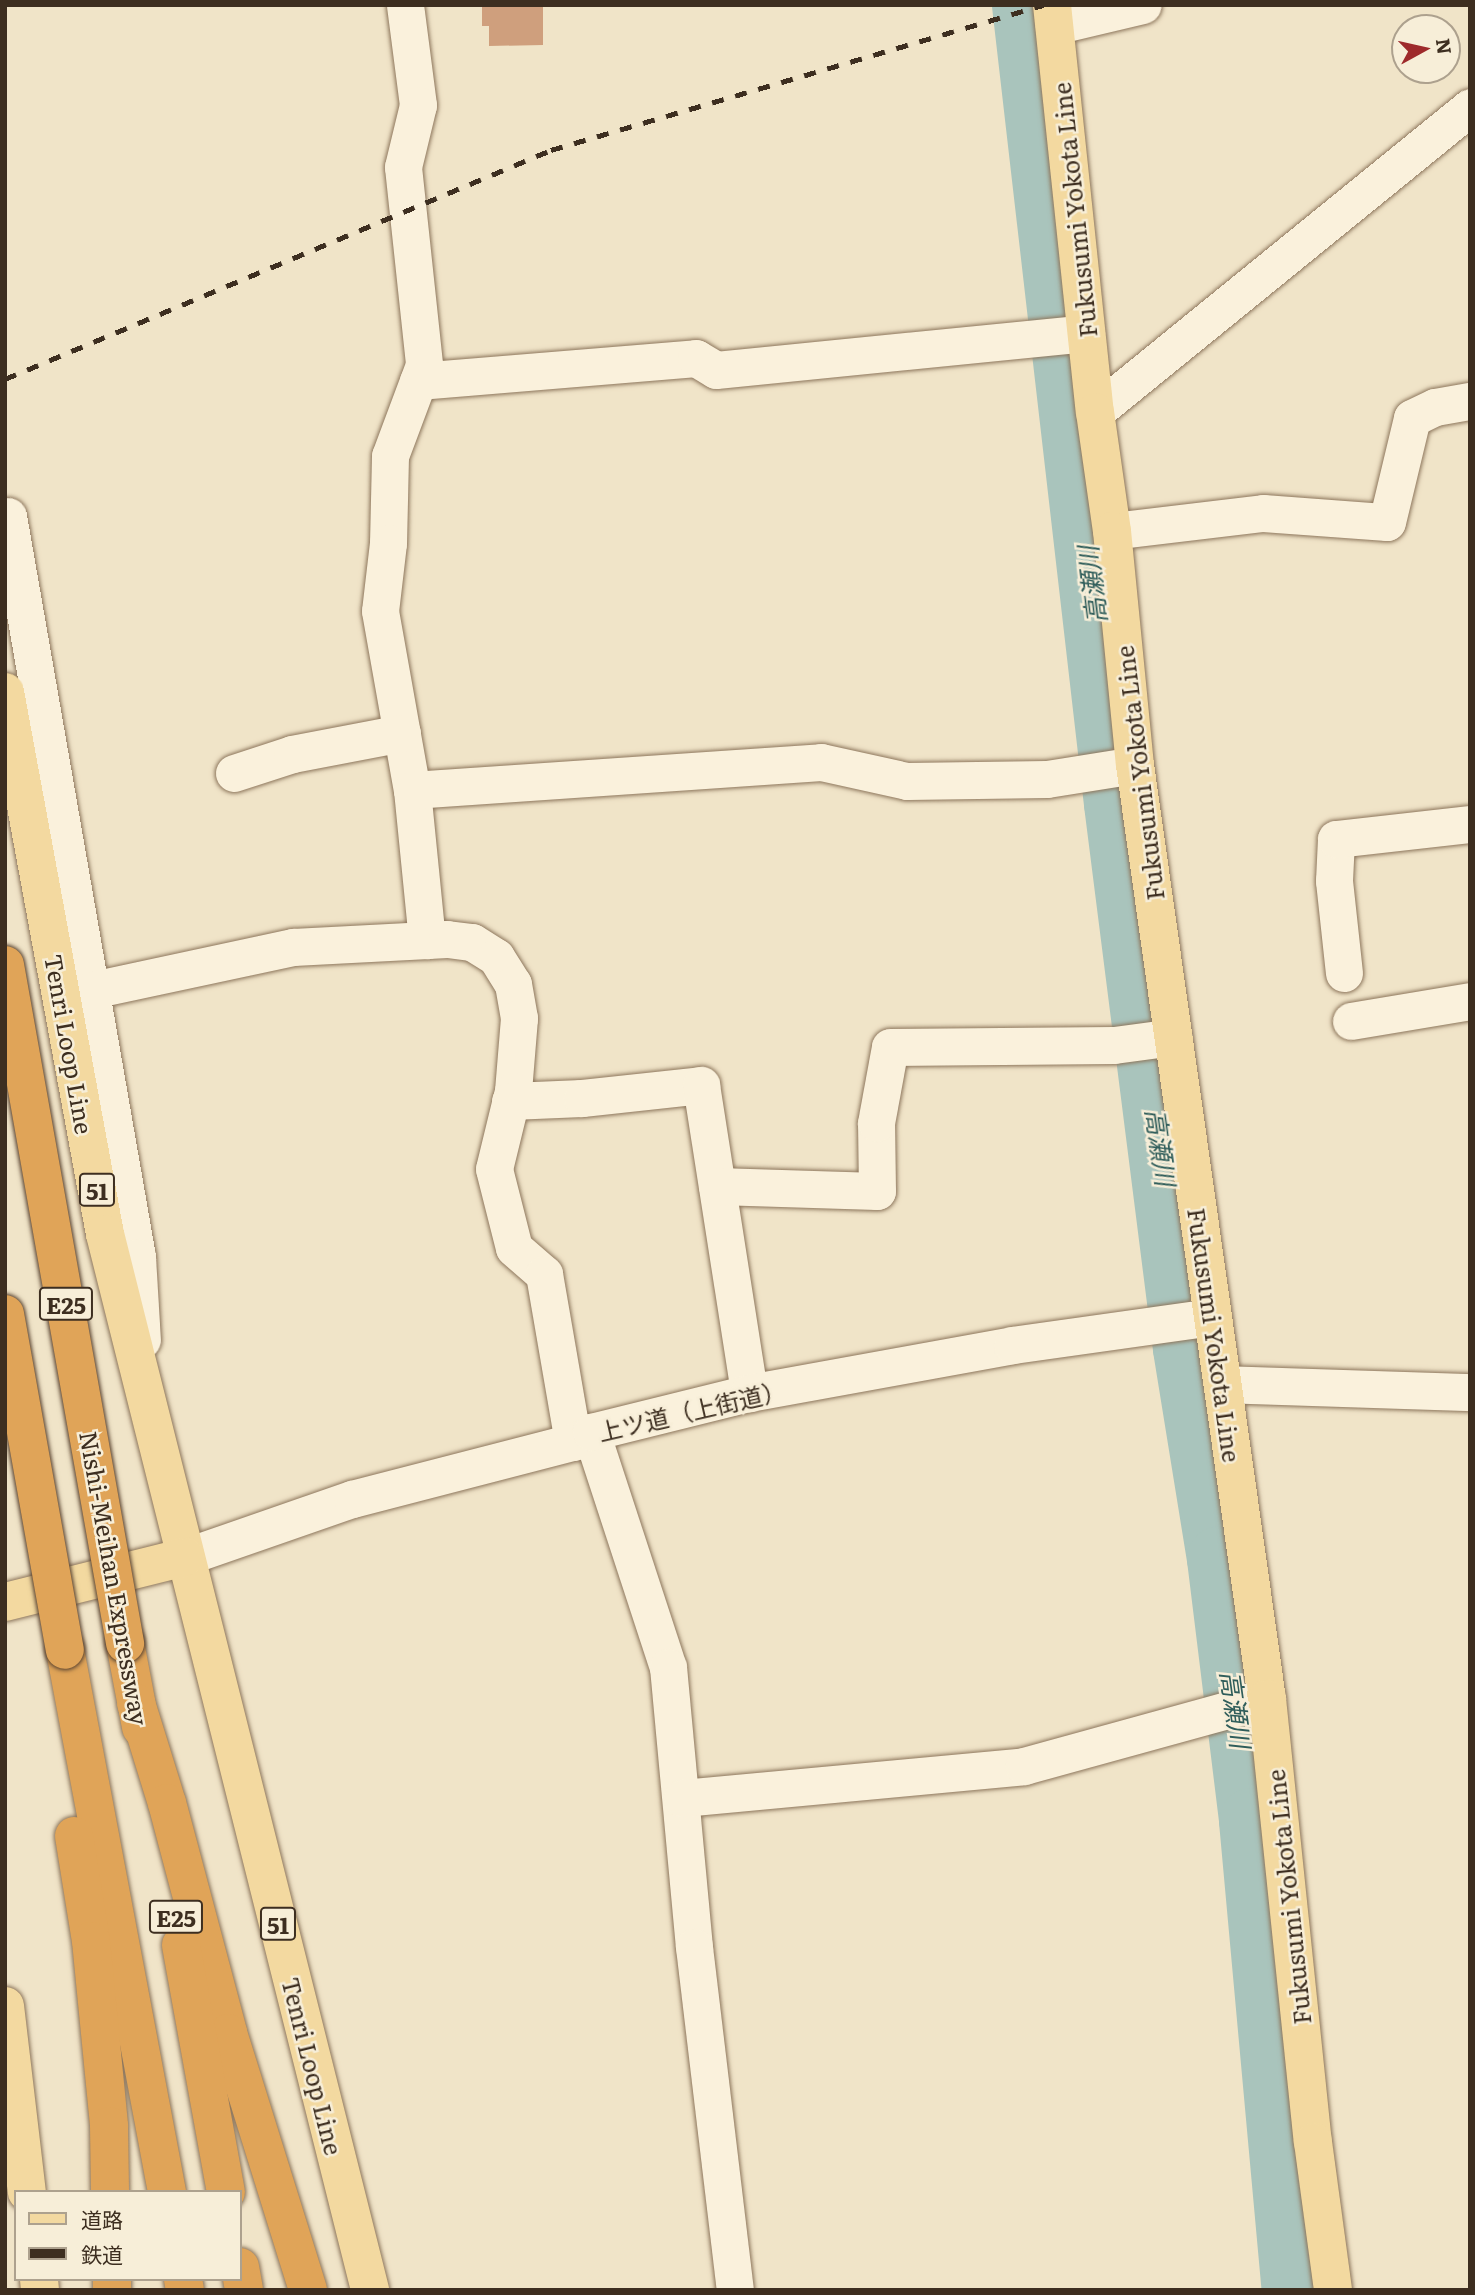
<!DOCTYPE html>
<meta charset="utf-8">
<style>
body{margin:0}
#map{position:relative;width:1475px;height:2295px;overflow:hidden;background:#f0e4c8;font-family:Literata,"Noto Sans JP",serif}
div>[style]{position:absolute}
.river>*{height:66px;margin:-33px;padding:0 33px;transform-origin:33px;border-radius:33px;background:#a9c4bc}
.building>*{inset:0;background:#cf9f7d}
.roads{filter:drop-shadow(0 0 2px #8d765c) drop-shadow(0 0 2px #8d765c)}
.minor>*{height:37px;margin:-18.5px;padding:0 18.5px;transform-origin:18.5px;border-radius:18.5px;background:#faf1dc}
.major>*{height:38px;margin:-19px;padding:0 19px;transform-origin:19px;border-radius:19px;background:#f3d9a0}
.highway>*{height:38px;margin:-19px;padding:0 19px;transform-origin:19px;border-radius:19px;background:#e0a458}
.rail>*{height:5px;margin-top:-2.5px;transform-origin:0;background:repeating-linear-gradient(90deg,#3d2e20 0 12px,transparent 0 24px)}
.bridges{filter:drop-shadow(0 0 2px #5b4430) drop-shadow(0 0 2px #5b4430)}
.highway-bridge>*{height:38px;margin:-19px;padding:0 19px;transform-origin:19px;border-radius:19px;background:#e0a458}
span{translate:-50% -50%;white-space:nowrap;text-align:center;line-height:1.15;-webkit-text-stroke:5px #f7eed8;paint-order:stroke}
.shield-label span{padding:2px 5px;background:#f7eed8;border:2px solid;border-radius:5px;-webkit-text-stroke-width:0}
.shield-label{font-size:23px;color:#3d2e20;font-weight:700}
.street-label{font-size:24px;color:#3d2e20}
.water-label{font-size:26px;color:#2f5d5a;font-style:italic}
.frame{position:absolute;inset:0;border:7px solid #3d2e20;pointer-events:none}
.legend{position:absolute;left:14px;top:2190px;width:228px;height:91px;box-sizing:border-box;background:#f7eed8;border:2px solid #ada18e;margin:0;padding:9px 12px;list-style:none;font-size:21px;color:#3d2e20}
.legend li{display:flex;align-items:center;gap:14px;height:35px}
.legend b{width:35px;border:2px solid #ada18e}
.north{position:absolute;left:1391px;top:14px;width:70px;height:70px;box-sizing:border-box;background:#f7eed8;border:2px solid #ada18e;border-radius:50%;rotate:82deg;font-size:19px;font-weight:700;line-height:28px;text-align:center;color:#3d2e20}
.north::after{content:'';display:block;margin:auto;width:24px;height:32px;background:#9e2a2b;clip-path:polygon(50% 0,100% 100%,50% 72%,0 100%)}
</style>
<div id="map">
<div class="river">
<div style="left:1025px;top:5px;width:804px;rotate:83.43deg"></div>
<div style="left:1117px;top:804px;width:549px;rotate:82.78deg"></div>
<div style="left:1186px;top:1349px;width:213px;rotate:80.8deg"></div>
<div style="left:1220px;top:1559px;width:264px;rotate:83deg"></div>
<div style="left:1252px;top:1821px;width:471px;rotate:84.8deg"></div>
</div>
<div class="building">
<div style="clip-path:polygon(482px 5px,543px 5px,543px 45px,489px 46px,489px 26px,482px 26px)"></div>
</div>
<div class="roads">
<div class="minor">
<div style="left:405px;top:5px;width:101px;rotate:82.6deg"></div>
<div style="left:418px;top:105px;width:64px;rotate:103.6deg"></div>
<div style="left:403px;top:167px;width:199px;rotate:83.9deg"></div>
<div style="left:424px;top:365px;width:97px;rotate:110.5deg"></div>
<div style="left:390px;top:456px;width:87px;rotate:91.3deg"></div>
<div style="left:388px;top:543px;width:68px;rotate:96.7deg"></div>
<div style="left:380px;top:611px;width:182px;rotate:79.9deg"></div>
<div style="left:412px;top:790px;width:151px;rotate:84.3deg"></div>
<div style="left:1054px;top:26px;width:91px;rotate:-13.3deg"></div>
<div style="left:418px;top:381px;width:279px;rotate:-4.7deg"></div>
<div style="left:696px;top:358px;width:23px;rotate:31deg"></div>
<div style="left:716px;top:370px;width:372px;rotate:-5.7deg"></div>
<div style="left:1095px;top:412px;width:483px;rotate:-39.1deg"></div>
<div style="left:8px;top:516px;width:752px;rotate:80.12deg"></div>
<div style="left:137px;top:1257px;width:83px;rotate:86.6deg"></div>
<div style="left:1112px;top:531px;width:152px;rotate:-6.8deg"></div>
<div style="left:1263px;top:513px;width:124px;rotate:4.2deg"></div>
<div style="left:1387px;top:522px;width:107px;rotate:-76.5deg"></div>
<div style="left:1412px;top:418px;width:25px;rotate:-26deg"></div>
<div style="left:1435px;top:407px;width:36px;rotate:-10deg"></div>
<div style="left:234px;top:773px;width:61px;rotate:-18.1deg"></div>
<div style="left:292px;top:754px;width:112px;rotate:-10.8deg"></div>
<div style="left:412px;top:790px;width:410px;rotate:-3.9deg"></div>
<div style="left:821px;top:762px;width:88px;rotate:12.5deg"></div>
<div style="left:907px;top:781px;width:140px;rotate:-0.8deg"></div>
<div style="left:1047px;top:779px;width:89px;rotate:-9deg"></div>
<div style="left:1344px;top:973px;width:93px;rotate:-96.2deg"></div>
<div style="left:1334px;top:881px;width:42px;rotate:-87.3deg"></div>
<div style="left:1336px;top:839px;width:135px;rotate:-6.4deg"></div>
<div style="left:92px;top:990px;width:206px;rotate:-12.1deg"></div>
<div style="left:293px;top:947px;width:154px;rotate:-3deg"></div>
<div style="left:447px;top:939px;width:25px;rotate:7deg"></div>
<div style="left:472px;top:942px;width:28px;rotate:32deg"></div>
<div style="left:496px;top:957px;width:32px;rotate:58deg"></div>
<div style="left:513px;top:984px;width:35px;rotate:80deg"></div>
<div style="left:519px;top:1018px;width:73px;rotate:94.7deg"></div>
<div style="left:513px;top:1091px;width:80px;rotate:103.7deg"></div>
<div style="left:494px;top:1169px;width:81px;rotate:75.8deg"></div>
<div style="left:514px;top:1248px;width:40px;rotate:41deg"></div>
<div style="left:544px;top:1274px;width:170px;rotate:80.2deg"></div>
<div style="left:1351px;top:1021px;width:121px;rotate:-9.5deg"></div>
<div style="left:510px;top:1101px;width:72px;rotate:-2.4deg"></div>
<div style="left:582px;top:1098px;width:120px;rotate:-6.2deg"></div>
<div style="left:701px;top:1085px;width:312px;rotate:81.1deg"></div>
<div style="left:717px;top:1186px;width:160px;rotate:1.8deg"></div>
<div style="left:877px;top:1191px;width:68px;rotate:-90.8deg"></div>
<div style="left:876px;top:1123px;width:77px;rotate:-79.6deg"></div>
<div style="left:890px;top:1047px;width:224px;rotate:-0.5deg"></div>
<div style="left:1114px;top:1045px;width:60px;rotate:-7.7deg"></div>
<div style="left:1223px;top:1384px;width:247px;rotate:1.9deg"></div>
<div style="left:591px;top:1432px;width:247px;rotate:71.9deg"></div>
<div style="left:668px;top:1667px;width:281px;rotate:84.7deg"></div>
<div style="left:694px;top:1947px;width:345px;rotate:83.2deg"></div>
<div style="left:185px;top:1557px;width:177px;rotate:-19.2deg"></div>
<div style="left:352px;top:1499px;width:228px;rotate:-14.5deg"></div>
<div style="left:573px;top:1442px;width:21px;rotate:-29deg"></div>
<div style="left:591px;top:1432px;width:163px;rotate:-13.9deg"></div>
<div style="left:749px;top:1393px;width:267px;rotate:-10.3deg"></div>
<div style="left:1012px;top:1345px;width:202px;rotate:-8deg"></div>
<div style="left:682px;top:1798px;width:343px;rotate:-5.3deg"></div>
<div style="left:1024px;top:1766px;width:252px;rotate:-15.4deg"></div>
</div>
<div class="major">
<div style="left:1052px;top:5px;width:409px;rotate:84deg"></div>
<div style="left:1095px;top:412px;width:120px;rotate:81.9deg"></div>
<div style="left:1112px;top:531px;width:235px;rotate:84.4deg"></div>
<div style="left:1135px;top:765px;width:943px;rotate:81.96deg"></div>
<div style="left:1267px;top:1699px;width:445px;rotate:84.1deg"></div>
<div style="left:1313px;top:2142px;width:149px;rotate:82.3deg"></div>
<div style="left:5px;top:692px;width:551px;rotate:79.55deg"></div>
<div style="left:105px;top:1234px;width:1089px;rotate:75.91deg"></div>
<div style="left:5px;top:1602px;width:186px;rotate:-14deg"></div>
<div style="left:5px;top:2006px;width:187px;rotate:83.3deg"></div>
<div style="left:39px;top:2279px;width:11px;rotate:85deg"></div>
</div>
<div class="highway">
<div style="left:125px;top:1643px;width:86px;rotate:79.2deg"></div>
<div style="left:65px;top:1650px;width:552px;rotate:79.34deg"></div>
<div style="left:136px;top:1703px;width:105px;rotate:72.8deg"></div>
<div style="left:167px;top:1803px;width:238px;rotate:75.1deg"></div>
<div style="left:228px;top:2033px;width:269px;rotate:72.7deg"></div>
<div style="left:74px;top:1836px;width:106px;rotate:80.8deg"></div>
<div style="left:91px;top:1941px;width:186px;rotate:84.4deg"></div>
<div style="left:109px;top:2126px;width:66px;rotate:89.1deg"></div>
<div style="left:181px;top:1945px;width:251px;rotate:79.7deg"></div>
<div style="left:240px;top:2267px;width:23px;rotate:80deg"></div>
<div style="left:112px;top:2279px;width:11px;rotate:90deg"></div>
<div style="left:183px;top:2279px;width:11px;rotate:80deg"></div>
</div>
</div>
<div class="rail">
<div style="left:5px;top:379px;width:592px;rotate:-22.75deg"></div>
<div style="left:551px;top:150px;width:513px;rotate:-16.42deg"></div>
</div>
<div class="bridges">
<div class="highway-bridge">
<div style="left:5px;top:965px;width:689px;rotate:79.96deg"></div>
<div style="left:5px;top:1314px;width:341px;rotate:79.9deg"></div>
</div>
</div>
<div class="shield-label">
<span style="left:97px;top:1190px">51</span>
<span style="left:66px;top:1304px">E25</span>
<span style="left:176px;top:1917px">E25</span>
<span style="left:278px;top:1924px">51</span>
</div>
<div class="street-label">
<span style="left:1074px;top:210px;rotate:-96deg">Fukusumi Yokota Line</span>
<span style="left:1139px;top:773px;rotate:-97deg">Fukusumi Yokota Line</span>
<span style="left:70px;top:1044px;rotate:80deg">Tenri Loop Line</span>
<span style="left:1215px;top:1335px;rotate:82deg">Fukusumi Yokota Line</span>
<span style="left:692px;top:1410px;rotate:-13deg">上ツ道（上街道）</span>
<span style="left:115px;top:1578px;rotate:80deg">Nishi-Meihan Expressway</span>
<span style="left:1288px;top:1897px;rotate:-96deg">Fukusumi Yokota Line</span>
<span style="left:313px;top:2066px;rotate:76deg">Tenri Loop Line</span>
</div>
<div class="water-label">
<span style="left:1091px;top:585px;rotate:-97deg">高瀬川</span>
<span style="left:1162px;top:1147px;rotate:82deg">高瀬川</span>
<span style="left:1237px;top:1709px;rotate:82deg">高瀬川</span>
</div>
<div class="frame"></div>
<ul class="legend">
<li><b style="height:9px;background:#f3d9a0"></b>道路</li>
<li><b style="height:9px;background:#3d2e20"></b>鉄道</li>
</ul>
<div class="north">N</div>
</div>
